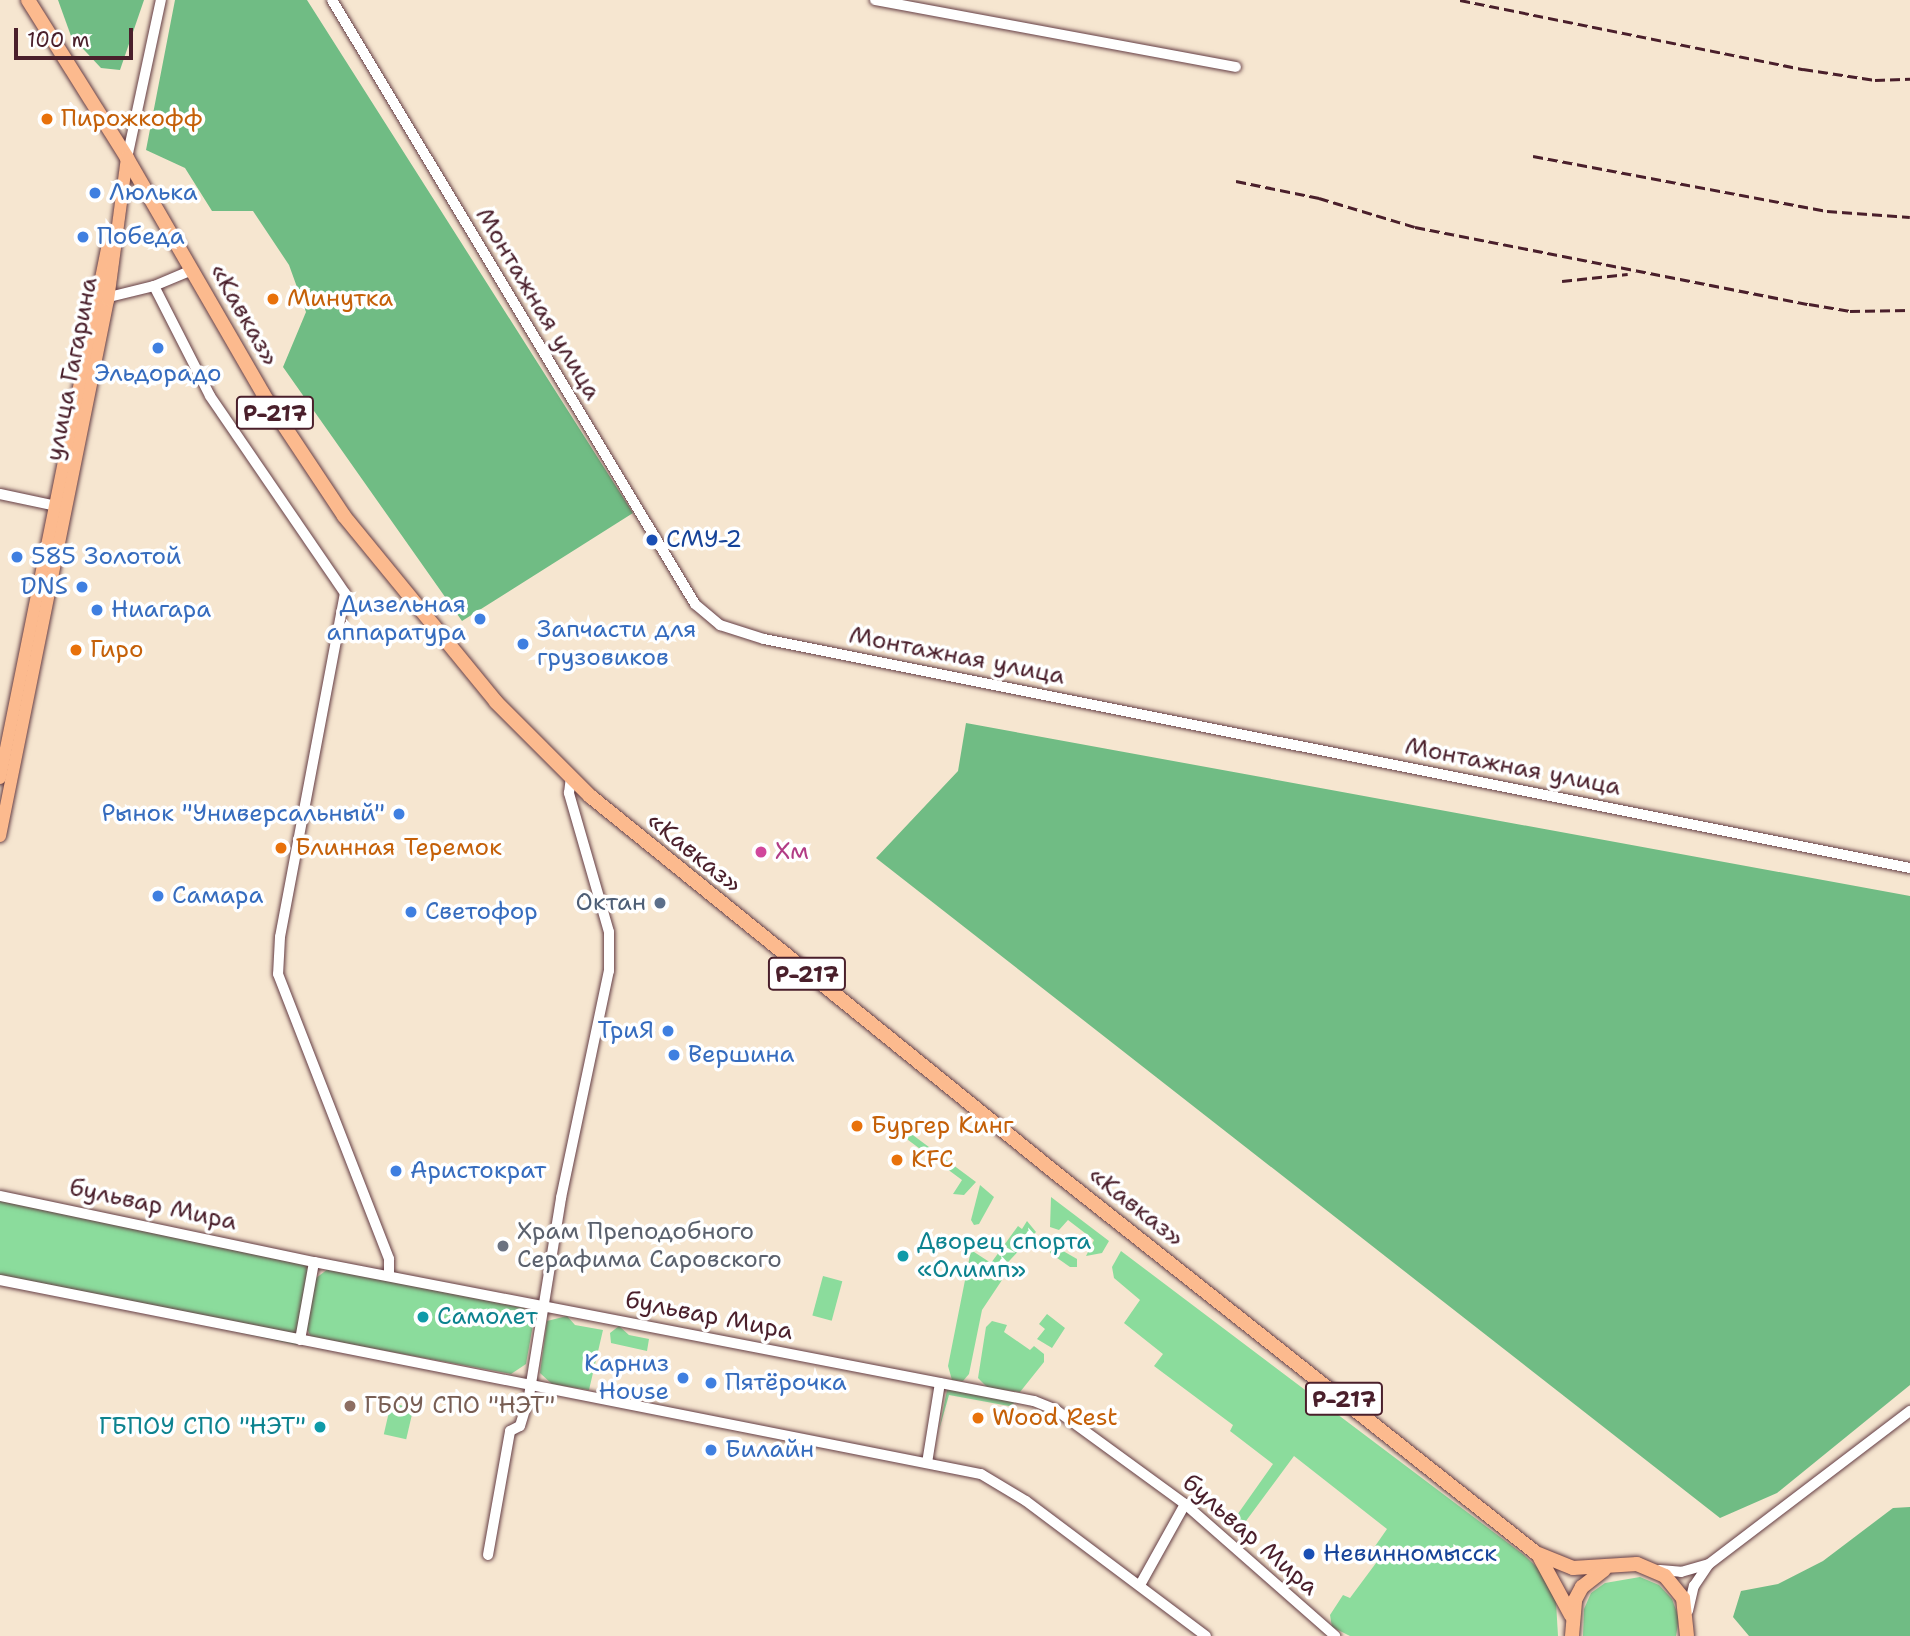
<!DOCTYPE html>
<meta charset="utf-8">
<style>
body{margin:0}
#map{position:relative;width:1910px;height:1636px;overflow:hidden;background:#f6e6d0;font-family:"Shantell Sans",sans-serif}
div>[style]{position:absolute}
.green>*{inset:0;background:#8bdc9c;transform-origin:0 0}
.forest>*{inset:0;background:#70bc84}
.roads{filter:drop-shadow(0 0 2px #643d44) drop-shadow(0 0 2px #643d44)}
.minor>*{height:10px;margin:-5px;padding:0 5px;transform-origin:5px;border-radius:5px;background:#fff}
.major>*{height:12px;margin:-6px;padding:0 6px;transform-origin:6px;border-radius:6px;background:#fcba8e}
.highway>*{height:14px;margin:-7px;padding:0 7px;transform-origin:7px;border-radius:7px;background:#fcba8e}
.rail>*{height:2.5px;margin-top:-1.25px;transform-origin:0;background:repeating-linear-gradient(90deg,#4a1f2b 0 10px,transparent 0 15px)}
.dots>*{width:19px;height:19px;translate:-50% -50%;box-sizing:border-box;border:4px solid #fff;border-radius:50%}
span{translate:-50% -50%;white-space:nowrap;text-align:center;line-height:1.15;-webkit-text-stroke:7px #fff;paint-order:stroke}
.shield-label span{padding:2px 5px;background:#fff;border:2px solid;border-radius:5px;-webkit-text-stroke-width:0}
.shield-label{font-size:23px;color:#4a1f2b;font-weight:700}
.food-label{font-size:24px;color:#c56008}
.left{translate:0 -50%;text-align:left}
.shop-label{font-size:24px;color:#366cbe}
.right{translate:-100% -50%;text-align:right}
.street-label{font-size:24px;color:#4a1f2b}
.transit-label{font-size:24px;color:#164399}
.hotel-label{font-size:24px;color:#b23c85}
.service-label{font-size:24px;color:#4e5e75}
.worship-label{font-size:24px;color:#5b616d}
.culture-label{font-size:24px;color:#0d838f}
.education-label{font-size:24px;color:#785e54}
.scale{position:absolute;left:14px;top:28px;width:119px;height:32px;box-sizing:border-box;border:4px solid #4a1f2b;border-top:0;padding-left:9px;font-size:21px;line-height:24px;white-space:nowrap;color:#4a1f2b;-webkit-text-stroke:5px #fff;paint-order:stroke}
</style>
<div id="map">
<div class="green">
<div style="clip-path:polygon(902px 1127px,976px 1182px,964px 1195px,953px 1194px,962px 1180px,900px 1134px)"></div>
<div style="clip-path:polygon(980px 1185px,994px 1197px,979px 1224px,974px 1225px,971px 1220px)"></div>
<div style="left:0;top:1196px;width:321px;height:84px;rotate:12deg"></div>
<div style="clip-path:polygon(1051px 1197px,1109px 1241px,1102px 1253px,1086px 1256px,1094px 1240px,1068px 1220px,1059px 1230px,1050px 1227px)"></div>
<div style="clip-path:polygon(1027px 1221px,1036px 1232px,997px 1274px,1002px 1280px,982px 1310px,969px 1374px,963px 1381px,952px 1380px,948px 1366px,971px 1250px,991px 1263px,1018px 1226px,1022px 1229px)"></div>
<div style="clip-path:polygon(1051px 1244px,1077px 1259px,1077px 1267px,1070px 1267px,1050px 1253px)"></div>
<div style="clip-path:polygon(1121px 1251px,1524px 1555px,1541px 1571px,1556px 1602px,1558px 1636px,1350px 1636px,1332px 1627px,1330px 1615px,1343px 1595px,1350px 1598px,1379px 1559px,1371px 1552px,1387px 1529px,1294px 1456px,1243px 1525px,1231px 1532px,1230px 1525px,1273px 1464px,1230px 1431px,1233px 1425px,1154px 1366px,1163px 1354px,1124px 1323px,1140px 1300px,1114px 1278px,1112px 1267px)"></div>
<div style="clip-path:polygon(328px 1269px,524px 1308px,534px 1319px,526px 1364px,511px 1374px,311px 1337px,306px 1327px,316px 1278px)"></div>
<div style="left:823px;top:1276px;width:20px;height:41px;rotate:15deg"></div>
<div style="clip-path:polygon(1047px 1314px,1065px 1328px,1052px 1348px,1037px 1339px,1045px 1329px,1039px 1324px)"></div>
<div style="clip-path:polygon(567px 1316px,575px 1325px,603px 1330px,589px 1390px,552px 1384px,540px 1373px,547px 1321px)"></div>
<div style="clip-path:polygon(992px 1321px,1007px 1325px,1004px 1332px,1030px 1350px,1034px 1346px,1044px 1354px,1044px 1362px,1020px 1392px,988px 1388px,978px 1378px,986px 1327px)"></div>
<div style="clip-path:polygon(619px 1326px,629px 1335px,649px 1339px,647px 1351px,611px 1343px,610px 1333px)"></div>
<div style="clip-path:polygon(947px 1390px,952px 1390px,1017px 1402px,1009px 1406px,949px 1395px,939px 1430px)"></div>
<div style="left:391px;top:1403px;width:23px;height:32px;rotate:13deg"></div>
<div style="clip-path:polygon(1640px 1577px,1659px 1585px,1672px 1599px,1679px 1618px,1676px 1636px,1583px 1636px,1584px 1609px,1591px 1593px,1605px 1583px)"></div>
</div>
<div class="forest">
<div style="clip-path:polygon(58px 0,144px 0,120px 70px,101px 68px,71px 36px)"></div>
<div style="clip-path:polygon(175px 0,307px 0,633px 513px,462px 621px,283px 367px,306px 312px,289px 265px,253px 211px,212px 211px,185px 168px,146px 150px)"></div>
<div style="clip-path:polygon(966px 723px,1910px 896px,1910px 1385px,1777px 1493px,1720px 1518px,876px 858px,958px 771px)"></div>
<div style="clip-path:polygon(1910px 1507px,1910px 1636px,1749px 1636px,1733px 1617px,1741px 1591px,1778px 1584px,1823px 1561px,1893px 1508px)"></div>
</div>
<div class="roads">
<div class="minor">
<div style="left:332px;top:0;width:705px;rotate:58.99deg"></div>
<div style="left:695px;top:604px;width:33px;rotate:40deg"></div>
<div style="left:720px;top:625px;width:46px;rotate:17.7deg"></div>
<div style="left:764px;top:639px;width:1169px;rotate:11.3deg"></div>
<div style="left:875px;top:0;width:367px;rotate:10.5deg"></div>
<div style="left:127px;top:158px;width:162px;rotate:-77.9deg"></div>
<div style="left:154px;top:286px;width:41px;rotate:-22.8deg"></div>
<div style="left:101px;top:299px;width:55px;rotate:-13.8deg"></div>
<div style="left:154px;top:286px;width:123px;rotate:63deg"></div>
<div style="left:210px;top:396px;width:239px;rotate:55.6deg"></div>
<div style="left:345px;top:593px;width:350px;rotate:100.7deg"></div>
<div style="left:280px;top:937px;width:37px;rotate:93deg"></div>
<div style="left:278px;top:974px;width:306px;rotate:68.7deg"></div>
<div style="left:389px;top:1259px;width:16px;rotate:90deg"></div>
<div style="left:0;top:494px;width:62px;rotate:12deg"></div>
<div style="left:0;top:1196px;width:321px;rotate:11.9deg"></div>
<div style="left:314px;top:1262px;width:733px;rotate:10.93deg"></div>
<div style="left:1034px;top:1401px;width:24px;rotate:22deg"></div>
<div style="left:1056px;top:1410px;width:160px;rotate:36.1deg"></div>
<div style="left:1185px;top:1504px;width:200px;rotate:41.3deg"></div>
<div style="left:0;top:1280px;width:1000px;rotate:11.19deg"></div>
<div style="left:981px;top:1474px;width:52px;rotate:31deg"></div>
<div style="left:1026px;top:1501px;width:225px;rotate:36.9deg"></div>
<div style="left:300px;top:1340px;width:79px;rotate:-79.8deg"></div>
<div style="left:927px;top:1463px;width:81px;rotate:-80.8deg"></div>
<div style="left:488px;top:1555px;width:126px;rotate:-79.9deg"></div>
<div style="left:510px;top:1431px;width:11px;rotate:-27deg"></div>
<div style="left:520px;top:1426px;width:31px;rotate:-73deg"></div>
<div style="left:529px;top:1396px;width:201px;rotate:-80.8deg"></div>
<div style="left:561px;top:1198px;width:232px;rotate:-78.1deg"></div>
<div style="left:609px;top:971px;width:39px;rotate:-90deg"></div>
<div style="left:609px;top:932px;width:145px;rotate:-106.1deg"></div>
<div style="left:569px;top:793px;width:17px;rotate:-83deg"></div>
<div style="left:1660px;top:1570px;width:21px;rotate:5deg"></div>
<div style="left:1681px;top:1572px;width:29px;rotate:-16deg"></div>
<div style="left:1709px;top:1564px;width:253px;rotate:-37.3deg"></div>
<div style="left:1140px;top:1585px;width:93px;rotate:-60.9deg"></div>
<div style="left:1688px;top:1611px;width:26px;rotate:-77deg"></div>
<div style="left:1694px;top:1586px;width:25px;rotate:-56deg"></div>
</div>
<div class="major">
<div style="left:0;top:778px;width:555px;rotate:-78.57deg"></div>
<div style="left:0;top:836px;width:547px;rotate:-78.61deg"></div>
<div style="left:108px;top:300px;width:143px;rotate:-82.4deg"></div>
</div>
<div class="highway">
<div style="left:28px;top:0;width:186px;rotate:57.9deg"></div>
<div style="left:127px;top:158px;width:272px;rotate:60deg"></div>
<div style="left:263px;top:394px;width:146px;rotate:56.4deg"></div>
<div style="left:344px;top:516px;width:240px;rotate:50.7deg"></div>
<div style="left:496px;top:702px;width:133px;rotate:45deg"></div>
<div style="left:590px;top:796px;width:601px;rotate:38.99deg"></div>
<div style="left:1057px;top:1174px;width:611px;rotate:38.35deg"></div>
<div style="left:1536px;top:1553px;width:40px;rotate:22deg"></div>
<div style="left:1573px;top:1568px;width:64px;rotate:-3.6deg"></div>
<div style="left:1637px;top:1564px;width:30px;rotate:23deg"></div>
<div style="left:1665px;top:1576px;width:28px;rotate:51deg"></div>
<div style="left:1683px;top:1598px;width:38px;rotate:84deg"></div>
<div style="left:1540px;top:1558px;width:65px;rotate:61.5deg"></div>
<div style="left:1572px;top:1636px;width:36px;rotate:-85deg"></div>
<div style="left:1575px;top:1600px;width:15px;rotate:-62deg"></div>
<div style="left:1582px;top:1587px;width:28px;rotate:-38deg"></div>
</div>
</div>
<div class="rail">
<div style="left:1460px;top:0;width:350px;rotate:11.4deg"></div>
<div style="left:1803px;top:69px;width:73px;rotate:8.7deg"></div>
<div style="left:1875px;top:80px;width:35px;rotate:-2deg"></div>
<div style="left:1533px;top:156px;width:299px;rotate:10.6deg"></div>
<div style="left:1827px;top:211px;width:83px;rotate:4.1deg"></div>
<div style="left:1236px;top:181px;width:85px;rotate:11.6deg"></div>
<div style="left:1319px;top:198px;width:100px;rotate:16.8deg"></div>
<div style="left:1415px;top:227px;width:401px;rotate:11.1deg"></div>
<div style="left:1809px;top:304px;width:42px;rotate:9.7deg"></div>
<div style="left:1850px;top:311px;width:60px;rotate:-1deg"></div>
<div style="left:1562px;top:281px;width:66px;rotate:-6.1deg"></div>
</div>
<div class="dots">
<div style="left:47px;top:119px;background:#e8710a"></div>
<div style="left:95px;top:193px;background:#3f7fe0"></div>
<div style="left:83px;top:237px;background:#3f7fe0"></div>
<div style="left:273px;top:299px;background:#e8710a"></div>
<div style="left:158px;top:348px;background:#3f7fe0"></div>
<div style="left:652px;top:540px;background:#1a4fb4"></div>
<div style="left:17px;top:557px;background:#3f7fe0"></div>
<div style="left:82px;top:587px;background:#3f7fe0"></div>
<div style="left:97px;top:610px;background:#3f7fe0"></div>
<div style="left:480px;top:619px;background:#3f7fe0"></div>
<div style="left:523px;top:644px;background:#3f7fe0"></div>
<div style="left:76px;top:650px;background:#e8710a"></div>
<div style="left:399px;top:814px;background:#3f7fe0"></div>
<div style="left:281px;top:848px;background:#e8710a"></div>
<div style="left:761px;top:852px;background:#d1479c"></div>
<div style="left:158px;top:896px;background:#3f7fe0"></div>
<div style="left:660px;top:903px;background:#5c6f8a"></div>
<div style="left:411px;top:912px;background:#3f7fe0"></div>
<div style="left:668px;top:1031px;background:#3f7fe0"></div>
<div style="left:674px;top:1055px;background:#3f7fe0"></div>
<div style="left:857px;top:1126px;background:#e8710a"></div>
<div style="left:897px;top:1160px;background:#e8710a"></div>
<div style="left:396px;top:1171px;background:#3f7fe0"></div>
<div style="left:503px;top:1246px;background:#6b7280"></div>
<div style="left:903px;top:1256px;background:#0f9aa8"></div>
<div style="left:423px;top:1317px;background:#0f9aa8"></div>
<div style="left:683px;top:1378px;background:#3f7fe0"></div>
<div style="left:711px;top:1383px;background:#3f7fe0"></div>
<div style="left:350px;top:1406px;background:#8d6e63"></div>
<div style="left:978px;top:1418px;background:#e8710a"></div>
<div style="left:320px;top:1427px;background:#0f9aa8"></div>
<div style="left:711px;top:1450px;background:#3f7fe0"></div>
<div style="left:1309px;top:1554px;background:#1a4fb4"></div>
</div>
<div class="shield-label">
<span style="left:275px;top:413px">Р-217</span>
<span style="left:807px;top:974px">Р-217</span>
<span style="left:1344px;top:1399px">Р-217</span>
</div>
<div class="food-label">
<span class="left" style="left:61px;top:119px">Пирожкофф</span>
<span class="left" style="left:287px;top:299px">Минутка</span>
<span class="left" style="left:90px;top:650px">Гиро</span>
<span class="left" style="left:295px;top:848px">Блинная Теремок</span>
<span class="left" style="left:871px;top:1126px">Бургер Кинг</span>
<span class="left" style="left:911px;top:1160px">KFC</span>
<span class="left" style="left:992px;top:1418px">Wood Rest</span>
</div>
<div class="shop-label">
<span class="left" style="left:109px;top:193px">Люлька</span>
<span class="left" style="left:97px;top:237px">Победа</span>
<span style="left:158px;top:374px">Эльдорадо</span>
<span class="left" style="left:31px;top:557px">585 Золотой</span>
<span class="right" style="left:68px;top:587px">DNS</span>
<span class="right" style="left:466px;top:619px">Дизельная<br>аппаратура</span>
<span class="left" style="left:111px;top:610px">Ниагара</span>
<span class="left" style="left:537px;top:644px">Запчасти для<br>грузовиков</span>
<span class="right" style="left:385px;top:814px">Рынок "Универсальный"</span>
<span class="left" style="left:172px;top:896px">Самара</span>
<span class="left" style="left:425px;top:912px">Светофор</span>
<span class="right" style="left:654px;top:1031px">ТриЯ</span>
<span class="left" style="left:688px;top:1055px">Вершина</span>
<span class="left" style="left:410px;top:1171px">Аристократ</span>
<span class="right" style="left:669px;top:1378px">Карниз<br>House</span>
<span class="left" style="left:725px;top:1383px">Пятёрочка</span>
<span class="left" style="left:725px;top:1450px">Билайн</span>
</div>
<div class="street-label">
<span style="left:538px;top:304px;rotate:59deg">Монтажная улица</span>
<span style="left:244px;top:315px;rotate:60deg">«Кавказ»</span>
<span style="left:72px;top:369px;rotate:-79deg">улица Гагарина</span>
<span style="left:957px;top:656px;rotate:11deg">Монтажная улица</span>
<span style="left:1513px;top:767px;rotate:11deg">Монтажная улица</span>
<span style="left:694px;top:853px;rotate:39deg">«Кавказ»</span>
<span style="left:153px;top:1205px;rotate:12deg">бульвар Мира</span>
<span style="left:1136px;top:1207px;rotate:38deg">«Кавказ»</span>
<span style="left:709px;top:1316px;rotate:11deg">бульвар Мира</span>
<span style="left:1250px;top:1535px;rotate:41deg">бульвар Мира</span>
</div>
<div class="transit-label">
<span class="left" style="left:666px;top:540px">СМУ-2</span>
<span class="left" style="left:1323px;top:1554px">Невинномысск</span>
</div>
<div class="hotel-label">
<span class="left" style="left:775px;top:852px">Хм</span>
</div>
<div class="service-label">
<span class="right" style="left:646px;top:903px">Октан</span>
</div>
<div class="worship-label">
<span class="left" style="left:517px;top:1246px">Храм Преподобного<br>Серафима Саровского</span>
</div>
<div class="culture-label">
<span class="left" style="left:917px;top:1256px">Дворец спорта<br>«Олимп»</span>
<span class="left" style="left:437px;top:1317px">Самолет</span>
<span class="right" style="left:306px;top:1427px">ГБПОУ СПО "НЭТ"</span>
</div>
<div class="education-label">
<span class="left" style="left:364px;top:1406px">ГБОУ СПО "НЭТ"</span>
</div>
<div class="scale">100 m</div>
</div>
